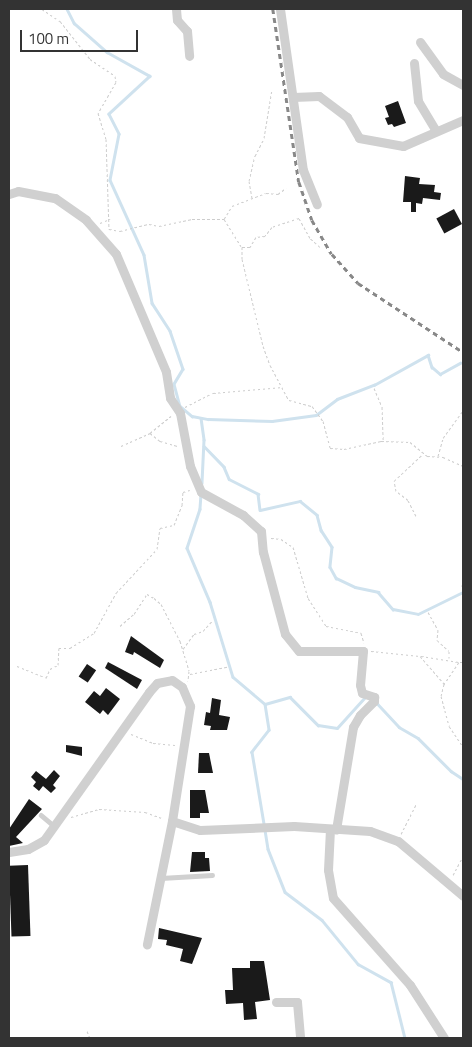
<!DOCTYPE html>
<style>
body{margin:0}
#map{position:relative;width:472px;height:1047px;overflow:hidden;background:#fff;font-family:"Titillium Web",sans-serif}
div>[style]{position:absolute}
.stream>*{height:2.5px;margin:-1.25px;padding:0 1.25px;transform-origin:1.25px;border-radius:1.25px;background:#cfe2ee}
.building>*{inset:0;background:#1a1a1a;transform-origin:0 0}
.path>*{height:1px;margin-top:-0.5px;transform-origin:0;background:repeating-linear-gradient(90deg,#cdcdcd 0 2.5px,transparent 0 5px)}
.lane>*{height:4.5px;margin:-2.25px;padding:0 2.25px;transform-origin:2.25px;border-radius:2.25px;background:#d0d0d0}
.street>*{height:9px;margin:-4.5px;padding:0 4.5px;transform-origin:4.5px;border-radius:4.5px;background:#d0d0d0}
.rail>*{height:2.5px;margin-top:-1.25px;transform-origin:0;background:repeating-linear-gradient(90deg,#888 0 5px,transparent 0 9px)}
span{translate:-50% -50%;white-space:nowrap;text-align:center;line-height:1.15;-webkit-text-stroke:5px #fff;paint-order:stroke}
.frame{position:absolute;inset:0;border:10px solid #333;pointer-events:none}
.scale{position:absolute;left:20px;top:30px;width:118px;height:22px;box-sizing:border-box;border:2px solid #333;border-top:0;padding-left:6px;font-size:15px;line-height:18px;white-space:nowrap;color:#333;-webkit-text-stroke:4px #fff;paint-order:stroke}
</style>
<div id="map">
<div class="stream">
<div style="left:67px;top:9px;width:16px;rotate:63deg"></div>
<div style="left:74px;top:23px;width:44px;rotate:41.3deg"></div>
<div style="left:107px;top:52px;width:49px;rotate:29.2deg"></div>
<div style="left:150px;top:76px;width:56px;rotate:137.2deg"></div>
<div style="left:109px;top:114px;width:22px;rotate:63deg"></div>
<div style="left:119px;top:134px;width:47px;rotate:101.1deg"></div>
<div style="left:110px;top:180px;width:82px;rotate:65.6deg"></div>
<div style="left:144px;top:255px;width:49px;rotate:80.5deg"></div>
<div style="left:152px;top:303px;width:33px;rotate:57deg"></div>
<div style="left:170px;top:331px;width:40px;rotate:71.1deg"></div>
<div style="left:183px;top:369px;width:17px;rotate:121deg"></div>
<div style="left:174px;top:384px;width:23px;rotate:75deg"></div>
<div style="left:180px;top:406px;width:16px;rotate:40deg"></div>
<div style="left:192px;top:416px;width:16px;rotate:11deg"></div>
<div style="left:208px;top:419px;width:64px;rotate:1.8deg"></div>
<div style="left:272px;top:421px;width:44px;rotate:-7.8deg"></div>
<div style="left:316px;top:415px;width:26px;rotate:-37deg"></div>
<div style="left:337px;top:399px;width:40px;rotate:-21deg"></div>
<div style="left:374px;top:385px;width:62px;rotate:-29.1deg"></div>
<div style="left:428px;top:355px;width:13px;rotate:72deg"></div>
<div style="left:432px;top:367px;width:11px;rotate:41deg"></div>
<div style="left:440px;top:374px;width:23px;rotate:-29deg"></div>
<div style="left:201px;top:418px;width:22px;rotate:82deg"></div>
<div style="left:204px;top:440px;width:43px;rotate:92.7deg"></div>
<div style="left:204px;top:446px;width:29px;rotate:46deg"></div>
<div style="left:224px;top:467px;width:13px;rotate:67deg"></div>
<div style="left:229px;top:479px;width:33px;rotate:27deg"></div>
<div style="left:258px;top:494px;width:16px;rotate:83deg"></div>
<div style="left:260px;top:510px;width:41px;rotate:-12.7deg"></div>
<div style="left:300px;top:501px;width:22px;rotate:39deg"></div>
<div style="left:317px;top:515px;width:16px;rotate:75deg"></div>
<div style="left:321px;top:530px;width:20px;rotate:57deg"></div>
<div style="left:332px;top:547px;width:20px;rotate:96deg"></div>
<div style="left:330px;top:567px;width:13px;rotate:61deg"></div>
<div style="left:336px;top:578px;width:21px;rotate:25deg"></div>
<div style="left:355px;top:587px;width:24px;rotate:12deg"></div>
<div style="left:378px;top:592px;width:23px;rotate:49deg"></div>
<div style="left:393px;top:609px;width:25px;rotate:11deg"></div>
<div style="left:418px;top:614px;width:50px;rotate:-26.1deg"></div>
<div style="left:201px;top:494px;width:15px;rotate:94deg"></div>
<div style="left:200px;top:509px;width:41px;rotate:108.4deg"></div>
<div style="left:187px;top:548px;width:59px;rotate:66.9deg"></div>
<div style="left:210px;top:602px;width:78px;rotate:73deg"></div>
<div style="left:233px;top:677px;width:42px;rotate:40.2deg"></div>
<div style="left:265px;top:704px;width:26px;rotate:81deg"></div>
<div style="left:269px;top:730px;width:28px;rotate:128deg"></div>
<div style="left:252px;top:752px;width:73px;rotate:80.5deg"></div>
<div style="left:376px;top:702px;width:34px;rotate:47deg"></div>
<div style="left:399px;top:727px;width:22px;rotate:30deg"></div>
<div style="left:418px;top:738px;width:47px;rotate:45deg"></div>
<div style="left:451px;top:771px;width:14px;rotate:34deg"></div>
<div style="left:265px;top:704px;width:26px;rotate:-16deg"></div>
<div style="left:290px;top:697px;width:40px;rotate:45deg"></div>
<div style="left:318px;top:725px;width:19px;rotate:9deg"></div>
<div style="left:337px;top:728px;width:42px;rotate:-47.9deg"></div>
<div style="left:265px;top:830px;width:19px;rotate:81deg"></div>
<div style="left:268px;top:849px;width:46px;rotate:68.4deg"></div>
<div style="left:285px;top:892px;width:46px;rotate:37.1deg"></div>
<div style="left:322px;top:920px;width:57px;rotate:50.7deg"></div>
<div style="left:358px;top:964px;width:38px;rotate:29deg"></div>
<div style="left:391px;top:982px;width:58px;rotate:76deg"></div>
</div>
<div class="building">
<div style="clip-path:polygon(398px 101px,406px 123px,394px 127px,392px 124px,388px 125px,385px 118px,389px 117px,385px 106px)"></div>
<div style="clip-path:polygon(405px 176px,420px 178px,419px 184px,435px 185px,434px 192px,441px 193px,440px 200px,423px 198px,422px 204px,416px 203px,416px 212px,411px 212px,411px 202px,403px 202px)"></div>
<div style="left:454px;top:209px;width:17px;height:20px;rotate:62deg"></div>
<div style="clip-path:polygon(131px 636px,164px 660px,160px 668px,134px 652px,133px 655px,125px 652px)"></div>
<div style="clip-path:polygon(108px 662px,142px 680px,137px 689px,105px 668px)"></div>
<div style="left:87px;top:664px;width:11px;height:15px;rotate:34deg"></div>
<div style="clip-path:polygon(106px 688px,120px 699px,108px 715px,103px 710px,100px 714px,85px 702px,94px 691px,100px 696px)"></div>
<div style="clip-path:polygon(212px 698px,221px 700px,219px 715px,230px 717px,227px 730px,210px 730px,211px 726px,204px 725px,206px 712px,210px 713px)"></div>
<div style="clip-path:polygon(66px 745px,82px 747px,82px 756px,66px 752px)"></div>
<div style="clip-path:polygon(199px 753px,209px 753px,213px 773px,198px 773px)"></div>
<div style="clip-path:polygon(54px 770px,60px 776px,53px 785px,56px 788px,51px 793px,43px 786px,39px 791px,33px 786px,36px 782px,31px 777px,36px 771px,46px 779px)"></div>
<div style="clip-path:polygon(190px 790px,205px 790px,209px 813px,200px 813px,200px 818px,190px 818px)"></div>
<div style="clip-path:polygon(29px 799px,42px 809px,16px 837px,23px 843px,9px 846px,9px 829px)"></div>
<div style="clip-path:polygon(192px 852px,205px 852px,205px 858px,209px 858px,210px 871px,190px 872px)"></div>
<div style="left:28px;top:865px;width:71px;height:19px;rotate:88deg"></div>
<div style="clip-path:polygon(159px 928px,202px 938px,192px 964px,180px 961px,183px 949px,166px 945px,167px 940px,158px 939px)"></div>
<div style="clip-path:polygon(250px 961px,264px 961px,270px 1000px,255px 1002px,257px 1019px,244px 1020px,243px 1003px,226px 1004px,225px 990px,233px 990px,232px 968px,250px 968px)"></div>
</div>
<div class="path">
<div style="left:42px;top:9px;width:22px;rotate:34deg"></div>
<div style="left:60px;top:21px;width:48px;rotate:51.7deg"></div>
<div style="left:90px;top:59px;width:30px;rotate:34deg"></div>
<div style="left:115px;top:76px;width:6px;rotate:81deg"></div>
<div style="left:116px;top:82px;width:36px;rotate:120deg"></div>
<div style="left:98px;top:113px;width:27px;rotate:73deg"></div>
<div style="left:106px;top:139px;width:90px;rotate:88.1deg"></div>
<div style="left:109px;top:229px;width:11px;rotate:10deg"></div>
<div style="left:120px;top:231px;width:30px;rotate:-14deg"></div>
<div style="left:149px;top:224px;width:10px;rotate:11deg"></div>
<div style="left:159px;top:226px;width:34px;rotate:-12deg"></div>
<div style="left:192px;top:219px;width:32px"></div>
<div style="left:224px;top:219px;width:32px;rotate:58deg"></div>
<div style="left:252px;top:198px;width:17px;rotate:-100deg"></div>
<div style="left:249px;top:181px;width:26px;rotate:-77deg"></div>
<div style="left:255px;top:156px;width:20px;rotate:-63deg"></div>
<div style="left:264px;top:138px;width:50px;rotate:-80.7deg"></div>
<div style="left:224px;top:219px;width:15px;rotate:-58deg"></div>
<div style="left:232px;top:206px;width:36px;rotate:-21deg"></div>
<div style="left:266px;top:193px;width:12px;rotate:5deg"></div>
<div style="left:278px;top:194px;width:10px;rotate:-37deg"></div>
<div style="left:100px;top:223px;width:11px;rotate:-22deg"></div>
<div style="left:320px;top:247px;width:13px;rotate:-138deg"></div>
<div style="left:310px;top:238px;width:23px;rotate:-119deg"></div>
<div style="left:299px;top:218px;width:28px;rotate:162deg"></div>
<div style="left:272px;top:227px;width:11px;rotate:128deg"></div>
<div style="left:265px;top:236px;width:9px;rotate:174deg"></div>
<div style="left:256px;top:237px;width:12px;rotate:121deg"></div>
<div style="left:250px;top:247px;width:8px;rotate:180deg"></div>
<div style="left:242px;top:247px;width:12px;rotate:90deg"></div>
<div style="left:242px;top:259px;width:89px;rotate:76.4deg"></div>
<div style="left:263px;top:346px;width:20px;rotate:70deg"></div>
<div style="left:270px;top:365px;width:40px;rotate:62deg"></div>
<div style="left:289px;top:400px;width:24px;rotate:15deg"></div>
<div style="left:312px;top:406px;width:19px;rotate:54deg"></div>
<div style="left:323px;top:421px;width:28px;rotate:75deg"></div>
<div style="left:330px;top:448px;width:14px;rotate:4deg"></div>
<div style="left:344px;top:449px;width:38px;rotate:-12deg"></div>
<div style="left:381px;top:441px;width:29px;rotate:2deg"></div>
<div style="left:410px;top:442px;width:22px;rotate:39deg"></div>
<div style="left:427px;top:456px;width:16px;rotate:4deg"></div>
<div style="left:443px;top:457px;width:22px;rotate:24deg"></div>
<div style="left:374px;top:388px;width:21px;rotate:67deg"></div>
<div style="left:382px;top:407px;width:33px;rotate:88deg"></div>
<div style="left:185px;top:407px;width:31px;rotate:-27deg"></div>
<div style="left:213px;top:393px;width:70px;rotate:-4.9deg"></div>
<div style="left:150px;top:433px;width:27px;rotate:-39deg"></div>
<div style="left:121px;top:446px;width:32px;rotate:-24deg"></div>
<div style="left:150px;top:433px;width:13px;rotate:39deg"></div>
<div style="left:160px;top:441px;width:19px;rotate:16deg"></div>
<div style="left:438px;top:456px;width:19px;rotate:-74deg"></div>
<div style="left:443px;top:438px;width:34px;rotate:-54deg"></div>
<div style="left:416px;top:516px;width:18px;rotate:-117deg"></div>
<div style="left:408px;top:500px;width:15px;rotate:-143deg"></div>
<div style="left:396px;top:491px;width:10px;rotate:-101deg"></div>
<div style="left:394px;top:481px;width:40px;rotate:-43deg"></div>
<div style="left:463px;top:528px;width:11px;rotate:90deg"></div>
<div style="left:271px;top:538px;width:10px;rotate:6deg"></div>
<div style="left:281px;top:539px;width:14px;rotate:34deg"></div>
<div style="left:293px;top:547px;width:53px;rotate:73.6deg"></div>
<div style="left:308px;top:598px;width:33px;rotate:57deg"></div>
<div style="left:326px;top:626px;width:36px;rotate:11deg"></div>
<div style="left:361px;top:633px;width:10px;rotate:73deg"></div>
<div style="left:462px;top:587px;width:10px;rotate:-84deg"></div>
<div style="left:428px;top:612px;width:21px;rotate:61deg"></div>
<div style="left:438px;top:630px;width:10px;rotate:96deg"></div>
<div style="left:437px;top:640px;width:16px;rotate:43deg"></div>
<div style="left:449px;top:651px;width:7px;rotate:90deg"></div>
<div style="left:120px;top:626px;width:18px;rotate:-41deg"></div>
<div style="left:134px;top:614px;width:24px;rotate:-57deg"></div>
<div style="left:147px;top:594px;width:8px;rotate:30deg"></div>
<div style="left:154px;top:598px;width:9px;rotate:41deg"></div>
<div style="left:161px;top:604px;width:42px;rotate:62.8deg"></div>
<div style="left:180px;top:641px;width:31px;rotate:73deg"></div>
<div style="left:189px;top:671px;width:10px;rotate:96deg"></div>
<div style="left:183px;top:649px;width:19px;rotate:-54deg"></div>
<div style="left:194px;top:634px;width:9px;rotate:-18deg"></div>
<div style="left:203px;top:631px;width:13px;rotate:-48deg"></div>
<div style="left:371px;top:651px;width:49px;rotate:5.8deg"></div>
<div style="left:420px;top:656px;width:37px;rotate:49deg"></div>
<div style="left:421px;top:656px;width:38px;rotate:9deg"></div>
<div style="left:463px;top:662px;width:4px;rotate:180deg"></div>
<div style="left:459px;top:662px;width:27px;rotate:124deg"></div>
<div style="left:444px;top:684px;width:12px;rotate:104deg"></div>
<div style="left:441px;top:696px;width:31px;rotate:75deg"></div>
<div style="left:449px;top:726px;width:25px;rotate:56deg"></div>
<div style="left:17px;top:666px;width:31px;rotate:22deg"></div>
<div style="left:46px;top:678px;width:10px;rotate:-66deg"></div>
<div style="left:50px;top:669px;width:9px;rotate:-27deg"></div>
<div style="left:58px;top:665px;width:17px;rotate:-87deg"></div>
<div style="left:59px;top:648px;width:11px"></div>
<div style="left:70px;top:648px;width:28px;rotate:-32deg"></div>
<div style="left:94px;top:633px;width:46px;rotate:-61.2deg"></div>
<div style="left:116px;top:593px;width:60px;rotate:-47deg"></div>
<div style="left:157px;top:549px;width:21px;rotate:-82deg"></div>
<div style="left:160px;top:528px;width:14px;rotate:-12deg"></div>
<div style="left:174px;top:525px;width:22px;rotate:-68deg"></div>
<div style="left:182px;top:505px;width:13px;rotate:-86deg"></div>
<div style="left:183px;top:492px;width:7px;rotate:-16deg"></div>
<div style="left:190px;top:674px;width:38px;rotate:-11deg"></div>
<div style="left:131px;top:734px;width:24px;rotate:22deg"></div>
<div style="left:153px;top:743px;width:22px;rotate:5deg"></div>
<div style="left:71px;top:817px;width:29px;rotate:-16deg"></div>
<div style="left:99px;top:809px;width:46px;rotate:3.7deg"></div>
<div style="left:145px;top:812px;width:20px;rotate:20deg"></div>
<div style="left:401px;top:834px;width:34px;rotate:-63deg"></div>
<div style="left:453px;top:875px;width:21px;rotate:-62deg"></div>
<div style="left:87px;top:1031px;width:8px;rotate:67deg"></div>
</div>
<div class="lane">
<div style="left:41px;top:815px;width:17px;rotate:40deg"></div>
<div style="left:161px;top:878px;width:51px;rotate:-3.4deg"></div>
</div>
<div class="street">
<div style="left:176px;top:9px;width:11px;rotate:85deg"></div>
<div style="left:177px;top:20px;width:15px;rotate:48deg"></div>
<div style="left:187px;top:31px;width:25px;rotate:85deg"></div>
<div style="left:280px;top:9px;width:163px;rotate:81.9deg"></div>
<div style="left:303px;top:170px;width:37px;rotate:68deg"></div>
<div style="left:420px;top:42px;width:39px;rotate:54deg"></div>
<div style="left:443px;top:74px;width:23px;rotate:29deg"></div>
<div style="left:414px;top:63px;width:38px;rotate:84deg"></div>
<div style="left:418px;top:101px;width:35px;rotate:59deg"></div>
<div style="left:293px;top:97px;width:26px;rotate:-2deg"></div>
<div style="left:319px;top:96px;width:35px;rotate:37deg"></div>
<div style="left:347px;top:117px;width:24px;rotate:60deg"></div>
<div style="left:359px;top:138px;width:45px;rotate:10.3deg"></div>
<div style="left:403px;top:146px;width:65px;rotate:-23.4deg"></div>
<div style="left:9px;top:194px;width:9px;rotate:-18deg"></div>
<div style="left:18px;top:191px;width:38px;rotate:11deg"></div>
<div style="left:55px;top:198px;width:38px;rotate:35deg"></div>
<div style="left:86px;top:220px;width:45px;rotate:48.6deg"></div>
<div style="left:116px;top:254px;width:128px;rotate:67deg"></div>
<div style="left:166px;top:372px;width:26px;rotate:81deg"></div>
<div style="left:170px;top:398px;width:18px;rotate:56deg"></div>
<div style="left:180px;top:413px;width:54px;rotate:79.3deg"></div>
<div style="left:190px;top:466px;width:28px;rotate:67deg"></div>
<div style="left:201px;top:492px;width:48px;rotate:28.7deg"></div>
<div style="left:243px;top:515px;width:24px;rotate:42deg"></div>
<div style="left:261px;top:531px;width:21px;rotate:85deg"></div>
<div style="left:263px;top:552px;width:85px;rotate:75deg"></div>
<div style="left:285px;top:634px;width:22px;rotate:51deg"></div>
<div style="left:299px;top:651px;width:64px"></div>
<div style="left:363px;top:651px;width:34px;rotate:95deg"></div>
<div style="left:360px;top:685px;width:8px;rotate:76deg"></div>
<div style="left:362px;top:693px;width:13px;rotate:18deg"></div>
<div style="left:374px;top:697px;width:4px;rotate:90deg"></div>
<div style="left:374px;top:701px;width:20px;rotate:135deg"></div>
<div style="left:360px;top:715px;width:14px;rotate:120deg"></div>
<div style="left:353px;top:727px;width:104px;rotate:99.4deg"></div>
<div style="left:172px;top:821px;width:29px;rotate:18deg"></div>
<div style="left:200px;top:830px;width:94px;rotate:-2.4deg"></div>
<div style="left:294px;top:826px;width:76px;rotate:3.8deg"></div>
<div style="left:370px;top:831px;width:30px;rotate:20deg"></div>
<div style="left:398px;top:841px;width:85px;rotate:40.2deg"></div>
<div style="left:330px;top:829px;width:41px;rotate:92.8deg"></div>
<div style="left:328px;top:870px;width:28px;rotate:80deg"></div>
<div style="left:333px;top:898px;width:116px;rotate:48.5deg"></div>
<div style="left:410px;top:985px;width:63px;rotate:57.3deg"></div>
<div style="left:9px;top:852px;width:19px;rotate:-9deg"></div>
<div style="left:28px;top:849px;width:18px;rotate:-29deg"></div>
<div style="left:44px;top:840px;width:181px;rotate:-54.6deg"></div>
<div style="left:149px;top:692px;width:12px;rotate:-48deg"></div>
<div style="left:157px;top:683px;width:15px;rotate:-11deg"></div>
<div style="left:172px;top:680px;width:12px;rotate:35deg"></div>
<div style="left:182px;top:687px;width:21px;rotate:67deg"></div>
<div style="left:190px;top:706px;width:116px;rotate:98.9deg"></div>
<div style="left:172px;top:821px;width:126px;rotate:101.5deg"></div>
<div style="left:276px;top:1002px;width:21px"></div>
<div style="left:297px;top:1002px;width:36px;rotate:85deg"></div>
</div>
<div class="rail">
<div style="left:273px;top:9px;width:175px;rotate:81.5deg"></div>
<div style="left:299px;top:182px;width:40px;rotate:71.1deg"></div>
<div style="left:312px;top:220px;width:39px;rotate:60deg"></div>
<div style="left:332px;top:254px;width:39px;rotate:48deg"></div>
<div style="left:358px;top:283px;width:126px;rotate:33.3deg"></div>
</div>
<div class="frame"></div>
<div class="scale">100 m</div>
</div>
